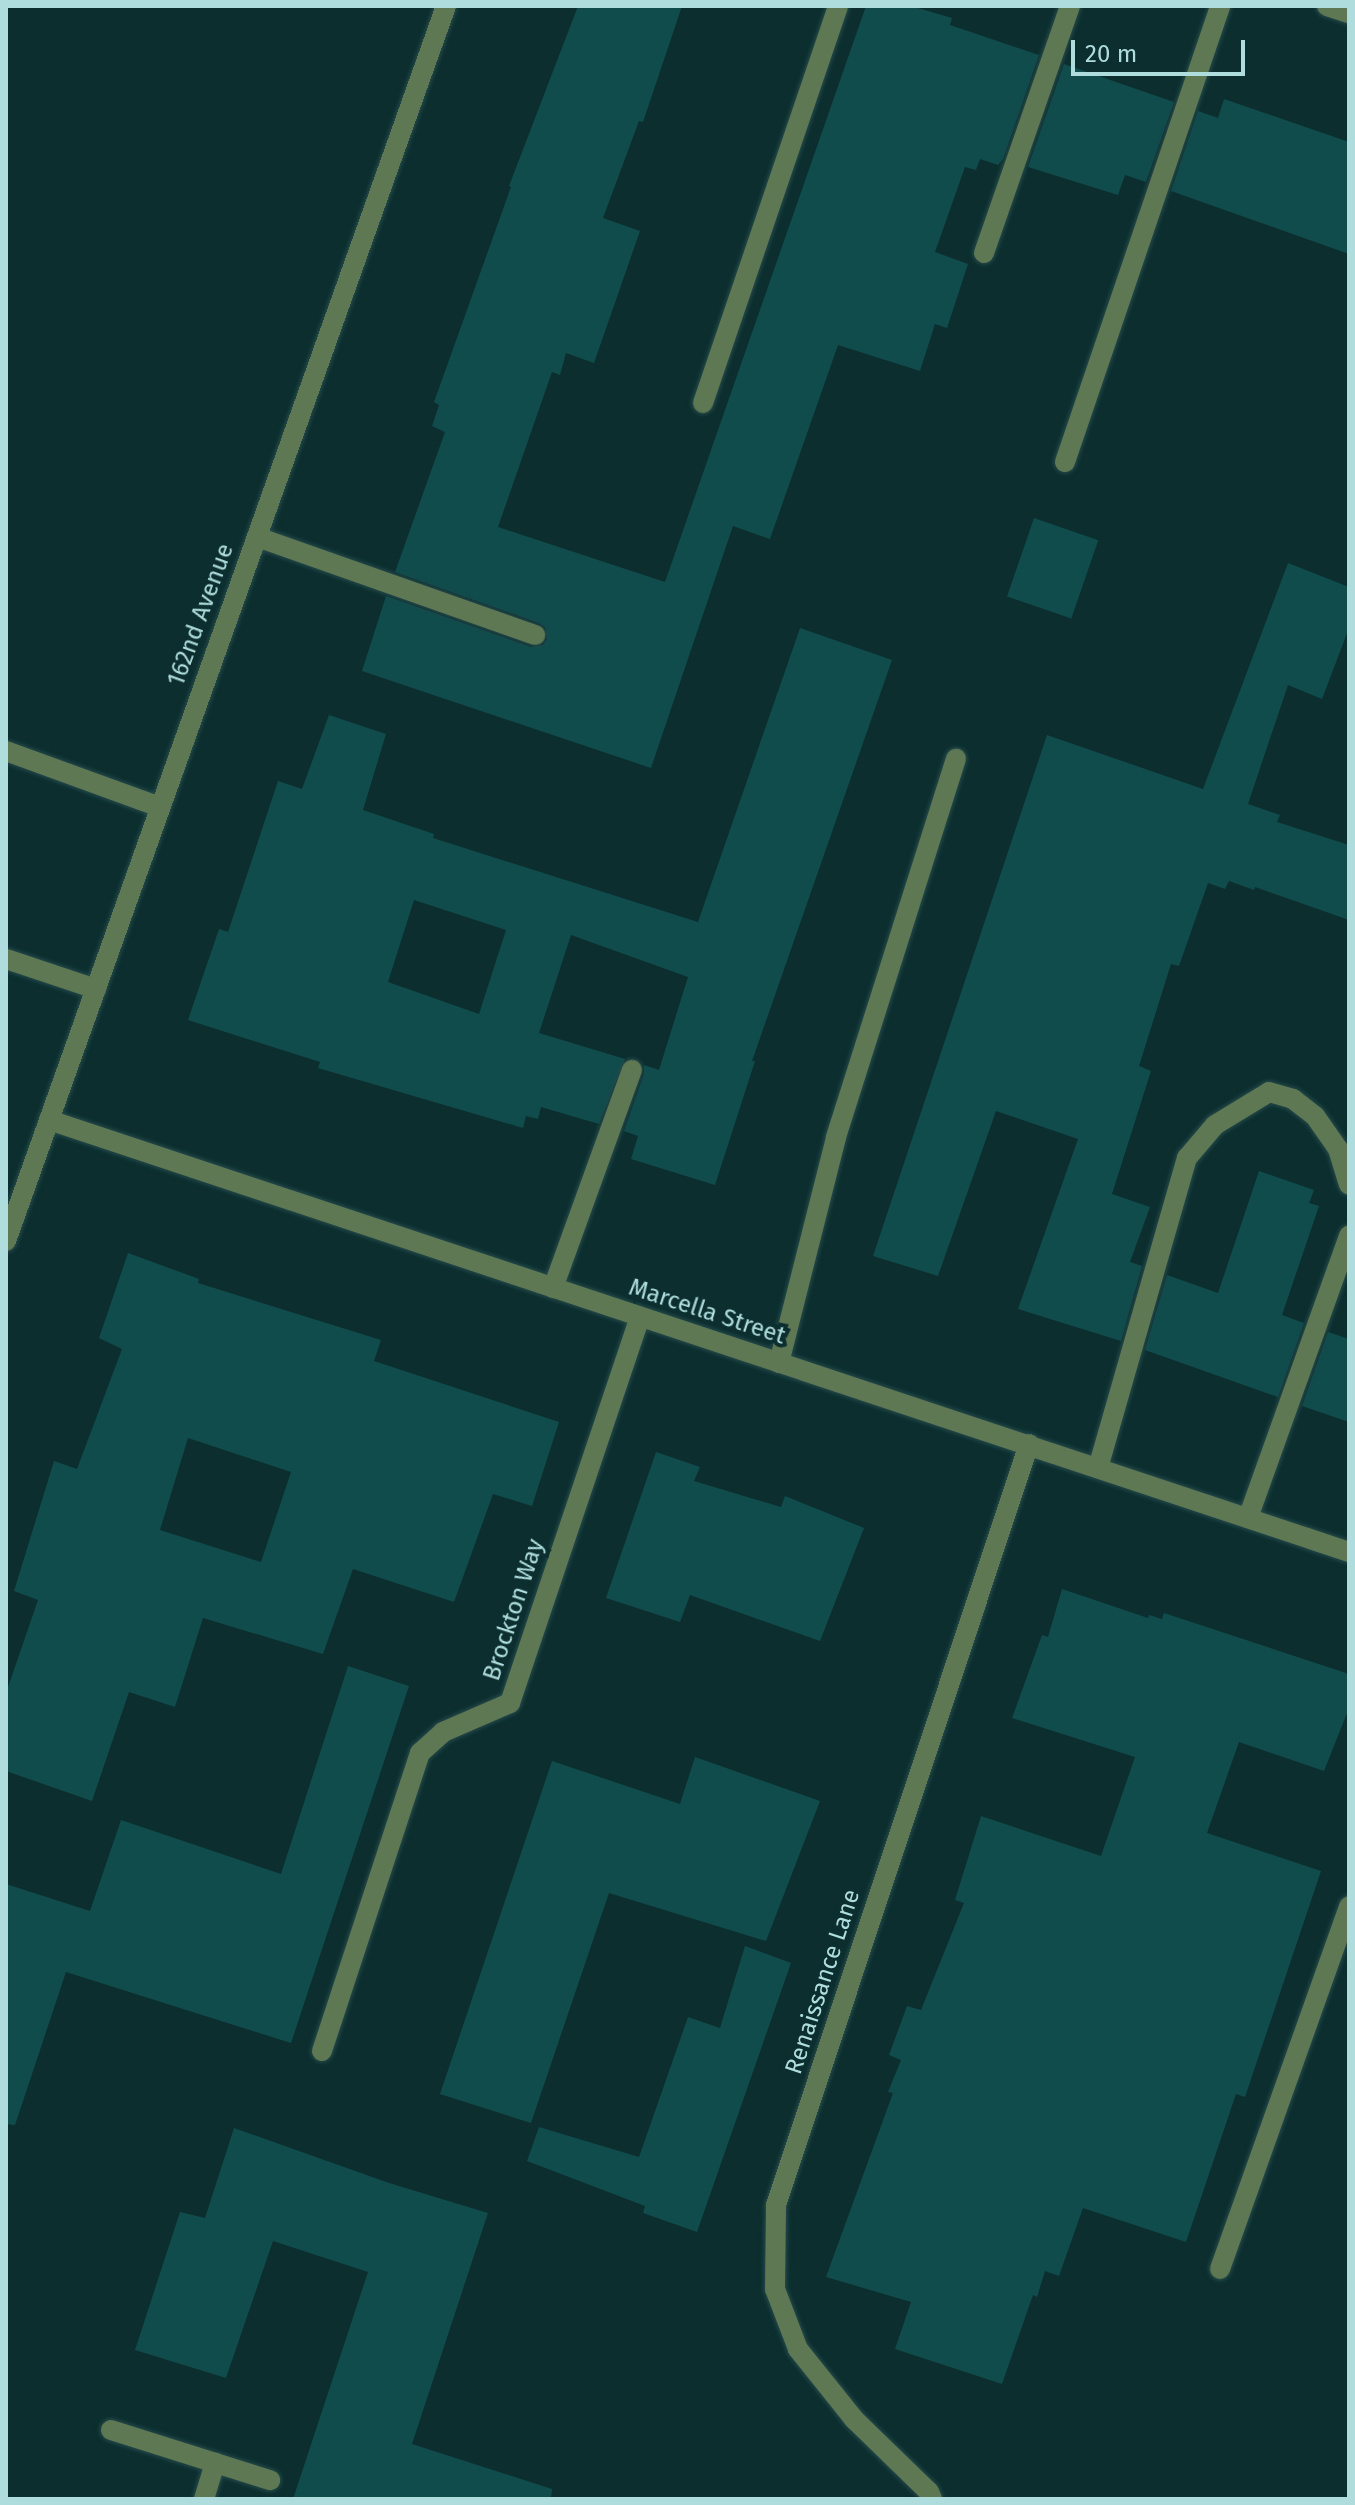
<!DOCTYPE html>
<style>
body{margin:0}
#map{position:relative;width:1355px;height:2505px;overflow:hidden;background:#0c2e2f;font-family:"Fira Sans",sans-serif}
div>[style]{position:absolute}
.building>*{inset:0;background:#114c4d;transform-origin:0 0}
.roads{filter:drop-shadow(0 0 2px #264a4b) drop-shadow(0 0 2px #264a4b)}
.minor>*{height:20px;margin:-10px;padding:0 10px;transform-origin:10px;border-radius:10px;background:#5e7853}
span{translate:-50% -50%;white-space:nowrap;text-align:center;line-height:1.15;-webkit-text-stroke:8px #0c2e2f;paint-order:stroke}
.street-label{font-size:24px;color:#afdddd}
.frame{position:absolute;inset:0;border:8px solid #afdddd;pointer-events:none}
.scale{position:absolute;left:1071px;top:40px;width:174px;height:36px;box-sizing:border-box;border:4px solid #afdddd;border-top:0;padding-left:10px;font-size:24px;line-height:28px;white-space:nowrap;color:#afdddd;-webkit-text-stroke:6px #0c2e2f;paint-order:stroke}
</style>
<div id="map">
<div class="building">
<div style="clip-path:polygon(578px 6px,682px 6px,643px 122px,639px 121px,603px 218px,640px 231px,594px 363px,566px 353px,560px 375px,552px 372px,498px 527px,665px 582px,866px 6px,911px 6px,952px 18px,950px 25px,1039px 55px,1003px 159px,998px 165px,980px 159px,976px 170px,965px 167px,935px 252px,968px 264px,947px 328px,935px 324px,920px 371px,838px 345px,770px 539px,733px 526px,651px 768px,362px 671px,386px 596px,531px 647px,543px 645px,547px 639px,545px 627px,539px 623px,395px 572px,445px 432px,432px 426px,439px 405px,434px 402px,511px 187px,509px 186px)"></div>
<div style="clip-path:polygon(1064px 64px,1174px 102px,1146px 182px,1125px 175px,1118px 195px,1028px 167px)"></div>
<div style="clip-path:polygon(1224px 99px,1349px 142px,1349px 254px,1171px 191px,1198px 111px,1218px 118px)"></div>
<div style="left:1034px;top:518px;width:68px;height:83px;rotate:19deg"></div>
<div style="clip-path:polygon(1288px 563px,1349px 587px,1349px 628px,1322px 699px,1288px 685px,1248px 804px,1280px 815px,1277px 822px,1349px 845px,1349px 920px,1255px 887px,1254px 890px,1229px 881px,1225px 889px,1208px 883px,1179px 966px,1171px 964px,1139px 1066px,1151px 1071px,1112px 1194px,1150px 1207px,1130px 1262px,1142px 1266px,1121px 1341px,1018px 1309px,1078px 1139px,996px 1111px,938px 1276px,873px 1256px,1047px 735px,1203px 789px)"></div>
<div style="clip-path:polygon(evenodd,800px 628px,892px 660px,752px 1061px,755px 1061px,715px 1185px,631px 1159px,638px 1136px,624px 1131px,644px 1074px,644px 1065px,659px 1070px,688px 977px,571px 935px,539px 1033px,625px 1059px,599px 1124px,541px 1107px,538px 1119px,526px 1116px,523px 1128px,318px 1068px,320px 1062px,188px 1020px,219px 929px,228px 932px,278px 781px,302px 789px,329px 715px,386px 734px,363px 810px,434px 834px,433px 838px,698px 922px,800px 628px,414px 900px,506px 930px,479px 1014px,388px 982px,414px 900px)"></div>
<div style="clip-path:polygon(1259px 1171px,1314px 1190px,1309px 1203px,1319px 1206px,1282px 1315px,1304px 1323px,1278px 1397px,1145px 1350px,1167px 1275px,1218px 1293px)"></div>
<div style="clip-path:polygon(evenodd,128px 1253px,199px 1279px,198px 1283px,381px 1340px,374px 1361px,559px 1422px,532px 1506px,493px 1494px,454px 1602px,353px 1569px,323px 1654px,203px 1618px,175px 1707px,129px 1692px,92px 1801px,6px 1771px,6px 1693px,38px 1600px,14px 1591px,54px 1461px,77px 1469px,122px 1349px,99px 1338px,128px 1253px,188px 1438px,291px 1472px,261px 1562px,160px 1530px,188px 1438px)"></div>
<div style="clip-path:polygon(1328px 1332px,1349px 1339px,1349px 1422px,1302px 1406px)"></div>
<div style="clip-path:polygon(656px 1452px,700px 1467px,694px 1481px,781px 1507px,785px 1496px,864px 1528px,820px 1641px,690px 1595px,680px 1622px,606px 1598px)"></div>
<div style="clip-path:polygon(1062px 1589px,1148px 1618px,1149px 1615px,1162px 1619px,1164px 1613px,1349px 1674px,1349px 1708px,1324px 1771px,1239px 1742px,1207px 1833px,1321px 1871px,1245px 2097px,1236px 2094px,1186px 2242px,1083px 2208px,1059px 2276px,1045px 2271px,1037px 2297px,1033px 2295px,1002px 2384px,895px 2349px,911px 2302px,826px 2277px,893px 2093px,888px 2092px,901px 2060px,889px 2055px,907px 2006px,921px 2010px,964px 1903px,955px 1900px,981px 1816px,1101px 1856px,1135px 1757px,1012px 1718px,1042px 1635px,1048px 1637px)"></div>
<div style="clip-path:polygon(348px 1666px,409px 1686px,291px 2043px,66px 1972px,15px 2125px,6px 2124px,6px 1884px,90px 1911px,121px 1820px,281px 1874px)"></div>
<div style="clip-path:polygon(695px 1757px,820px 1801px,766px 1941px,609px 1893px,531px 2123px,440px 2094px,552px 1761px,680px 1804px)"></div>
<div style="clip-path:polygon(745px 1946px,791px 1963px,697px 2232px,643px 2213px,645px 2206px,527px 2161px,539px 2127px,639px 2157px,688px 2017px,720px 2028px)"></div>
<div style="clip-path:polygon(234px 2128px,389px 2183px,488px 2213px,412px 2444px,552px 2489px,551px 2499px,293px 2499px,368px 2272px,273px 2241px,226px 2378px,135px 2350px,180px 2212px,205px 2218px)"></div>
</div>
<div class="roads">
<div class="minor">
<div style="left:1327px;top:6px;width:23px;rotate:18deg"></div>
<div style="left:984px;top:253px;width:262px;rotate:-70.8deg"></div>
<div style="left:703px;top:403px;width:419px;rotate:-71.2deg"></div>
<div style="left:1065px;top:462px;width:482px;rotate:-71.2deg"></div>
<div style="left:257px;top:537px;width:295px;rotate:19.4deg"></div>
<div style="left:6px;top:751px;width:164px;rotate:20deg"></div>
<div style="left:6px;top:959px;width:95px;rotate:18.4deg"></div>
<div style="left:49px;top:1120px;width:1370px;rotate:18.38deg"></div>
<div style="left:6px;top:1241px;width:1311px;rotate:-70.39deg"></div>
<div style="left:553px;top:1288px;width:232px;rotate:-70.1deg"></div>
<div style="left:779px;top:1363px;width:233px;rotate:-75.8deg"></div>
<div style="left:836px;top:1137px;width:397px;rotate:-72.4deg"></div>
<div style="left:1098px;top:1468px;width:323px;rotate:-74deg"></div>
<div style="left:1187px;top:1158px;width:43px;rotate:-49.7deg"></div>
<div style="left:1215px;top:1125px;width:63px;rotate:-31.4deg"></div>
<div style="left:1269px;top:1092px;width:25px;rotate:16deg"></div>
<div style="left:1293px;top:1099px;width:28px;rotate:38deg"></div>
<div style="left:1315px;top:1116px;width:40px;rotate:55.1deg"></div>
<div style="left:1338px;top:1149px;width:37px;rotate:73deg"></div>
<div style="left:1248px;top:1518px;width:300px;rotate:-70.3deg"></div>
<div style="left:322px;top:2051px;width:314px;rotate:-71.8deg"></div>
<div style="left:420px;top:1753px;width:31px;rotate:-42deg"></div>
<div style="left:443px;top:1732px;width:73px;rotate:-23.4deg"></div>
<div style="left:510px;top:1703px;width:407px;rotate:-71.4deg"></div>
<div style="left:1220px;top:2269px;width:385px;rotate:-70.4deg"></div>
<div style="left:111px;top:2430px;width:167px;rotate:17.5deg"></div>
<div style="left:204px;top:2499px;width:38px;rotate:-73deg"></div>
<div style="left:932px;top:2499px;width:8px;rotate:-113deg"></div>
<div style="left:929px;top:2492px;width:105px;rotate:-135.8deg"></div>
<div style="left:854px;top:2419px;width:90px;rotate:-128.7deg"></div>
<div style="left:798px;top:2349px;width:64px;rotate:-111deg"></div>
<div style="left:775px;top:2289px;width:84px;rotate:-89.3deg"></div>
<div style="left:776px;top:2205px;width:802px;rotate:-71.61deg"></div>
</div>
</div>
<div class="street-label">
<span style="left:201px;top:615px;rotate:-70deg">162nd Avenue</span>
<span style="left:707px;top:1312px;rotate:18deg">Marcella Street</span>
<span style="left:514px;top:1610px;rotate:-72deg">Brockton Way</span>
<span style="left:823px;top:1982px;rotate:-72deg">Renaissance Lane</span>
</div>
<div class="frame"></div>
<div class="scale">20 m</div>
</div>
